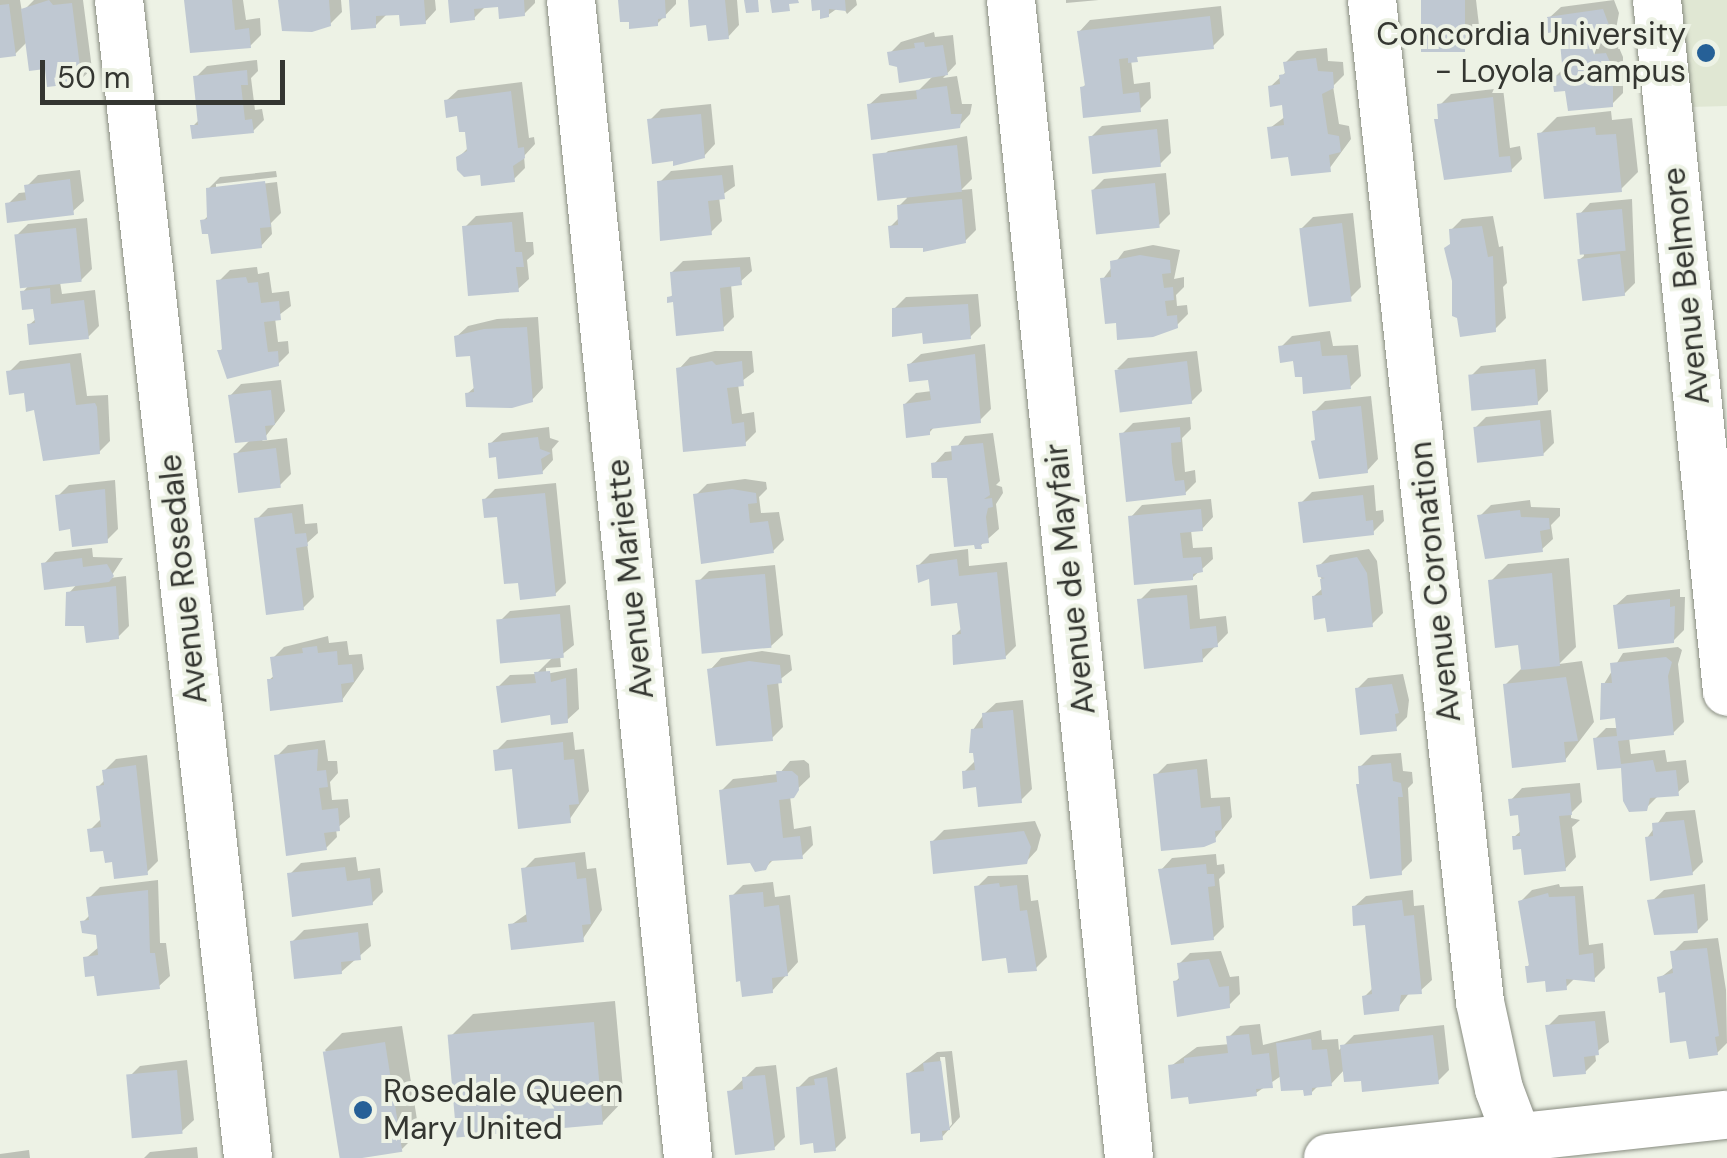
<!DOCTYPE html>
<style>
body{margin:0}
#map{position:relative;width:1727px;height:1158px;overflow:hidden;background:#edf2e5;font-family:"DM Sans",sans-serif}
div>[style]{position:absolute}
.built>*{inset:0;background:#e0e7d3}
.shadow>*{inset:0;background:#0003}
.building>*{inset:0;background:#bfc8d2;transform-origin:0 0}
.roads{filter:drop-shadow(0 0 2px #888c81) drop-shadow(0 0 2px #888c81)}
.minor>*{height:48px;margin:-24px;padding:0 24px;transform-origin:24px;border-radius:24px;background:#fff}
.dots>*{width:28px;height:28px;translate:-50% -50%;box-sizing:border-box;border:5px solid #edf2e5;border-radius:50%}
span{translate:-50% -50%;white-space:nowrap;text-align:center;line-height:1.15;-webkit-text-stroke:8px #edf2e5;paint-order:stroke}
.poi-label{font-size:32px;color:#343631}
.right{translate:-100% -50%;text-align:right}
.left{translate:0 -50%;text-align:left}
.street-label{font-size:32px;color:#343631}
.scale{position:absolute;left:40px;top:60px;width:245px;height:45px;box-sizing:border-box;border:5px solid #343631;border-top:0;padding-left:12px;font-size:30px;line-height:35px;white-space:nowrap;color:#343631;-webkit-text-stroke:8px #edf2e5;paint-order:stroke}
</style>
<div id="map">
<div class="built">
<div style="clip-path:polygon(1680px 0,1727px 0,1727px 106px,1690px 107px)"></div>
</div>
<div class="shadow">
<div style="clip-path:polygon(0 0,20px 0,22px 12px,34px 0,83px 0,92px 69px,80px 80px,47px 66px,28px 41px,15px 54px,0 55px)"></div>
<div style="clip-path:polygon(187px 0,243px 0,246px 20px,260px 18px,261px 35px,250px 46px)"></div>
<div style="clip-path:polygon(281px 0,341px 0,342px 12px,330px 24px)"></div>
<div style="clip-path:polygon(351px 0,435px 0,436px 10px,425px 22px,402px 12px,386px 15px,375px 26px)"></div>
<div style="clip-path:polygon(450px 0,535px 0,535px 3px,524px 14px,500px 5px,486px 6px,474px 18px)"></div>
<div style="clip-path:polygon(621px 0,676px 0,676px 4px,657px 24px)"></div>
<div style="clip-path:polygon(690px 0,737px 0,739px 25px,728px 37px)"></div>
<div style="clip-path:polygon(814px 0,856px 0,857px 5px,847px 14px,842px 5px,828px 15px)"></div>
<div style="clip-path:polygon(1066px 0,1099px 0,1066px 3px)"></div>
<div style="clip-path:polygon(1423px 0,1476px 0,1480px 34px,1469px 45px)"></div>
<div style="clip-path:polygon(1614px 0,1619px 13px,1616px 29px,1601px 44px,1617px 43px,1623px 57px,1623px 93px,1612px 104px,1567px 88px,1555px 77px,1565px 67px,1561px 28px,1549px 18px,1561px 7px)"></div>
<div style="clip-path:polygon(1221px 6px,1224px 35px,1213px 46px,1142px 54px,1131px 60px,1134px 84px,1150px 82px,1151px 98px,1140px 109px,1082px 88px,1087px 83px,1079px 32px,1090px 20px)"></div>
<div style="clip-path:polygon(934px 32px,935px 37px,953px 35px,956px 64px,943px 78px,957px 76px,962px 104px,972px 104px,970px 114px,959px 126px,869px 105px,881px 94px,919px 90px,932px 77px,899px 64px,890px 53px,901px 42px)"></div>
<div style="clip-path:polygon(1327px 48px,1328px 61px,1343px 62px,1344px 75px,1333px 86px,1339px 124px,1349px 126px,1351px 139px,1329px 169px,1290px 154px,1270px 128px,1286px 116px,1284px 103px,1270px 87px,1287px 71px,1286px 62px,1297px 51px)"></div>
<div style="clip-path:polygon(257px 60px,258px 71px,251px 78px,255px 110px,262px 109px,264px 120px,253px 131px,193px 126px,200px 119px,196px 77px,207px 66px)"></div>
<div style="clip-path:polygon(522px 82px,529px 138px,534px 137px,535px 144px,524px 156px,525px 168px,513px 180px,482px 173px,459px 157px,469px 147px,467px 129px,446px 101px,458px 90px)"></div>
<div style="clip-path:polygon(1503px 88px,1510px 148px,1520px 146px,1522px 159px,1511px 170px,1440px 105px,1451px 94px)"></div>
<div style="clip-path:polygon(711px 104px,715px 144px,704px 156px,650px 120px,661px 109px)"></div>
<div style="clip-path:polygon(1611px 111px,1612px 120px,1632px 118px,1638px 172px,1621px 189px,1540px 134px,1557px 117px)"></div>
<div style="clip-path:polygon(1168px 119px,1171px 153px,1160px 164px,1091px 137px,1102px 126px)"></div>
<div style="clip-path:polygon(967px 136px,972px 179px,961px 190px,972px 189px,976px 230px,965px 241px,890px 227px,900px 217px,899px 206px,907px 198px,877px 162px,888px 151px)"></div>
<div style="clip-path:polygon(733px 165px,735px 186px,719px 197px,722px 221px,711px 232px,660px 182px,671px 171px)"></div>
<div style="clip-path:polygon(80px 170px,84px 201px,72px 212px,8px 204px,19px 193px,28px 192px,27px 186px,38px 175px)"></div>
<div style="clip-path:polygon(276px 171px,277px 177px,216px 184px,216px 189px,277px 182px,281px 213px,271px 223px,272px 234px,261px 246px,210px 231px,203px 221px,209px 215px,208px 189px,220px 177px)"></div>
<div style="clip-path:polygon(1166px 173px,1170px 214px,1159px 225px,1093px 190px,1104px 179px)"></div>
<div style="clip-path:polygon(1632px 199px,1635px 283px,1624px 294px,1579px 260px,1584px 256px,1579px 215px,1590px 203px)"></div>
<div style="clip-path:polygon(523px 212px,526px 242px,533px 242px,534px 254px,527px 260px,529px 279px,517px 290px,465px 227px,476px 216px)"></div>
<div style="clip-path:polygon(1353px 213px,1361px 287px,1349px 299px,1302px 228px,1313px 217px)"></div>
<div style="clip-path:polygon(1493px 216px,1499px 247px,1503px 246px,1507px 283px,1503px 287px,1506px 318px,1495px 329px,1453px 242px,1451px 230px,1462px 219px)"></div>
<div style="clip-path:polygon(87px 218px,92px 269px,81px 280px,60px 282px,62px 294px,95px 290px,99px 326px,88px 337px,29px 325px,37px 318px,35px 306px,23px 292px,29px 285px,17px 235px,28px 224px)"></div>
<div style="clip-path:polygon(1153px 245px,1180px 250px,1174px 279px,1184px 277px,1184px 287px,1176px 295px,1177px 306px,1187px 305px,1188px 314px,1176px 326px,1118px 321px,1103px 279px,1124px 251px)"></div>
<div style="clip-path:polygon(750px 257px,752px 271px,740px 282px,731px 284px,734px 317px,723px 328px,669px 298px,675px 293px,672px 272px,683px 261px)"></div>
<div style="clip-path:polygon(257px 267px,258px 274px,269px 272px,272px 293px,289px 291px,291px 306px,275px 318px,278px 342px,288px 341px,289px 353px,278px 364px,220px 351px,224px 347px,219px 281px,230px 270px)"></div>
<div style="clip-path:polygon(978px 294px,981px 326px,970px 337px,925px 330px,894px 309px,906px 297px)"></div>
<div style="clip-path:polygon(538px 317px,543px 388px,532px 400px,467px 394px,476px 386px,472px 353px,456px 337px,468px 326px,497px 319px)"></div>
<div style="clip-path:polygon(1330px 331px,1333px 346px,1358px 345px,1361px 376px,1350px 387px,1304px 374px,1281px 347px,1292px 336px)"></div>
<div style="clip-path:polygon(985px 344px,991px 409px,980px 420px,936px 425px,929px 433px,905px 404px,916px 393px,932px 391px,930px 378px,909px 365px,921px 354px)"></div>
<div style="clip-path:polygon(715px 351px,752px 351px,754px 372px,738px 384px,742px 414px,754px 412px,756px 432px,745px 443px,679px 369px,690px 357px)"></div>
<div style="clip-path:polygon(1197px 351px,1202px 391px,1191px 402px,1117px 369px,1128px 358px)"></div>
<div style="clip-path:polygon(81px 353px,87px 396px,108px 395px,110px 441px,99px 452px,9px 372px,20px 361px)"></div>
<div style="clip-path:polygon(1546px 359px,1548px 391px,1537px 403px,1470px 377px,1481px 366px)"></div>
<div style="clip-path:polygon(281px 380px,285px 411px,262px 441px,287px 438px,291px 474px,280px 485px,236px 454px,251px 439px,230px 396px,241px 384px)"></div>
<div style="clip-path:polygon(1371px 396px,1378px 459px,1367px 471px,1317px 439px,1314px 412px,1325px 401px)"></div>
<div style="clip-path:polygon(1551px 410px,1554px 443px,1543px 454px,1475px 428px,1486px 417px)"></div>
<div style="clip-path:polygon(1190px 417px,1191px 429px,1182px 438px,1185px 472px,1195px 470px,1196px 482px,1185px 493px,1122px 434px,1133px 423px)"></div>
<div style="clip-path:polygon(549px 427px,550px 438px,559px 441px,552px 449px,553px 460px,542px 472px,498px 455px,490px 444px,502px 433px)"></div>
<div style="clip-path:polygon(993px 433px,1000px 481px,996px 485px,1002px 487px,1003px 493px,996px 504px,999px 529px,980px 546px,949px 475px,934px 464px,945px 452px,954px 451px,965px 436px)"></div>
<div style="clip-path:polygon(745px 479px,766px 482px,767px 489px,759px 497px,761px 513px,779px 512px,784px 540px,773px 551px,696px 495px,707px 484px)"></div>
<div style="clip-path:polygon(115px 480px,118px 529px,107px 540px,58px 496px,69px 485px)"></div>
<div style="clip-path:polygon(556px 483px,566px 583px,555px 594px,500px 514px,484px 500px,495px 489px)"></div>
<div style="clip-path:polygon(1374px 485px,1376px 511px,1383px 510px,1384px 521px,1373px 532px,1301px 503px,1312px 492px)"></div>
<div style="clip-path:polygon(1211px 499px,1213px 517px,1202px 529px,1191px 530px,1193px 548px,1212px 547px,1213px 559px,1192px 578px,1131px 517px,1142px 505px)"></div>
<div style="clip-path:polygon(1530px 500px,1531px 507px,1560px 508px,1560px 516px,1551px 525px,1553px 539px,1541px 550px,1480px 516px,1491px 505px)"></div>
<div style="clip-path:polygon(303px 504px,305px 524px,317px 523px,318px 533px,307px 543px,314px 597px,303px 608px,257px 519px,268px 508px)"></div>
<div style="clip-path:polygon(92px 548px,93px 557px,123px 558px,110px 578px,126px 576px,129px 626px,118px 637px,86px 623px,69px 593px,78px 583px,44px 564px,55px 552px)"></div>
<div style="clip-path:polygon(968px 549px,969px 566px,1007px 562px,1016px 646px,1005px 657px,954px 636px,962px 628px,960px 601px,918px 566px,930px 554px)"></div>
<div style="clip-path:polygon(1369px 549px,1377px 561px,1383px 613px,1371px 625px,1327px 616px,1314px 596px,1323px 588px,1319px 566px,1330px 555px)"></div>
<div style="clip-path:polygon(1569px 558px,1576px 647px,1559px 664px,1582px 661px,1594px 722px,1565px 760px,1506px 684px,1523px 667px,1521px 643px,1491px 581px,1508px 564px)"></div>
<div style="clip-path:polygon(775px 565px,783px 635px,771px 646px,698px 582px,709px 571px)"></div>
<div style="clip-path:polygon(1197px 585px,1200px 619px,1226px 616px,1228px 633px,1202px 660px,1140px 600px,1151px 589px)"></div>
<div style="clip-path:polygon(1680px 589px,1680px 597px,1685px 597px,1684px 630px,1673px 641px,1615px 606px,1627px 595px)"></div>
<div style="clip-path:polygon(570px 605px,574px 645px,560px 656px,561px 667px,546px 668px,546px 674px,577px 668px,579px 709px,567px 720px,499px 686px,510px 675px,536px 674px,553px 657px,499px 622px,510px 611px)"></div>
<div style="clip-path:polygon(328px 636px,329px 643px,347px 641px,349px 655px,362px 654px,364px 669px,342px 700px,269px 680px,275px 675px,273px 658px,284px 647px)"></div>
<div style="clip-path:polygon(1678px 647px,1682px 650px,1678px 664px,1684px 722px,1673px 733px,1629px 737px,1631px 754px,1665px 750px,1667px 762px,1686px 760px,1689px 782px,1677px 793px,1657px 797px,1646px 808px,1623px 765px,1599px 768px,1595px 739px,1606px 728px,1619px 728px,1604px 684px,1623px 653px)"></div>
<div style="clip-path:polygon(762px 651px,790px 655px,792px 670px,778px 681px,783px 727px,772px 738px,710px 670px,721px 658px)"></div>
<div style="clip-path:polygon(1403px 674px,1409px 700px,1407px 717px,1396px 728px,1357px 689px,1368px 678px)"></div>
<div style="clip-path:polygon(1023px 700px,1032px 789px,1021px 800px,979px 785px,964px 772px,976px 760px,973px 730px,984px 714px,996px 703px)"></div>
<div style="clip-path:polygon(573px 732px,575px 750px,584px 749px,589px 791px,569px 820px,496px 751px,507px 740px)"></div>
<div style="clip-path:polygon(325px 740px,328px 761px,337px 761px,338px 773px,330px 782px,332px 800px,348px 799px,350px 817px,336px 829px,337px 837px,326px 848px,277px 756px,288px 745px)"></div>
<div style="clip-path:polygon(1401px 753px,1403px 771px,1412px 772px,1413px 783px,1408px 788px,1412px 861px,1401px 872px,1362px 782px,1360px 767px,1372px 755px)"></div>
<div style="clip-path:polygon(147px 755px,158px 861px,147px 872px,115px 859px,90px 830px,102px 818px,98px 787px,106px 779px,105px 770px,116px 759px)"></div>
<div style="clip-path:polygon(1207px 759px,1211px 798px,1230px 797px,1232px 817px,1214px 840px,1156px 775px,1167px 764px)"></div>
<div style="clip-path:polygon(804px 760px,809px 764px,810px 777px,790px 796px,794px 829px,811px 826px,813px 845px,802px 856px,775px 858px,765px 868px,722px 790px,733px 779px,779px 774px,790px 761px)"></div>
<div style="clip-path:polygon(1580px 783px,1582px 802px,1571px 813px,1571px 818px,1580px 820px,1572px 827px,1576px 857px,1565px 869px,1514px 837px,1522px 830px,1520px 813px,1511px 800px,1522px 788px)"></div>
<div style="clip-path:polygon(1695px 810px,1703px 862px,1692px 873px,1647px 838px,1666px 812px)"></div>
<div style="clip-path:polygon(1035px 821px,1041px 835px,1037px 850px,1026px 862px,932px 842px,944px 830px)"></div>
<div style="clip-path:polygon(585px 852px,587px 869px,596px 868px,602px 910px,582px 940px,511px 925px,528px 913px,524px 869px,535px 858px)"></div>
<div style="clip-path:polygon(1216px 854px,1217px 865px,1224px 864px,1225px 873px,1219px 879px,1224px 927px,1213px 938px,1161px 870px,1172px 858px)"></div>
<div style="clip-path:polygon(356px 857px,358px 871px,380px 868px,383px 892px,372px 903px,290px 874px,301px 863px)"></div>
<div style="clip-path:polygon(1028px 875px,1031px 901px,1038px 900px,1047px 957px,1036px 968px,1009px 956px,977px 887px,988px 876px)"></div>
<div style="clip-path:polygon(158px 880px,160px 943px,166px 943px,170px 976px,158px 987px,97px 973px,86px 958px,100px 946px,99px 933px,83px 922px,91px 914px,89px 898px,100px 887px)"></div>
<div style="clip-path:polygon(773px 882px,775px 897px,790px 895px,798px 962px,772px 991px,732px 896px,743px 885px)"></div>
<div style="clip-path:polygon(1559px 884px,1560px 887px,1583px 886px,1589px 945px,1603px 943px,1605px 968px,1594px 979px,1575px 978px,1566px 987px,1527px 967px,1531px 963px,1521px 901px,1532px 890px)"></div>
<div style="clip-path:polygon(1705px 884px,1708px 920px,1697px 931px,1652px 901px,1664px 890px)"></div>
<div style="clip-path:polygon(1413px 890px,1414px 906px,1424px 905px,1432px 980px,1420px 991px,1410px 992px,1397px 1009px,1364px 997px,1374px 987px,1368px 922px,1354px 907px,1366px 896px)"></div>
<div style="clip-path:polygon(368px 923px,371px 946px,341px 972px,292px 942px,304px 930px)"></div>
<div style="clip-path:polygon(1718px 938px,1726px 990px,1727px 1043px,1717px 1053px,1660px 978px,1675px 966px,1673px 952px,1684px 941px)"></div>
<div style="clip-path:polygon(1221px 951px,1230px 977px,1239px 976px,1240px 994px,1229px 1005px,1175px 982px,1181px 976px,1179px 964px,1190px 953px)"></div>
<div style="clip-path:polygon(615px 1001px,624px 1100px,602px 1123px,451px 1036px,473px 1014px)"></div>
<div style="clip-path:polygon(1605px 1011px,1609px 1042px,1595px 1053px,1596px 1061px,1585px 1072px,1548px 1026px,1559px 1015px)"></div>
<div style="clip-path:polygon(1260px 1024px,1263px 1045px,1321px 1030px,1322px 1040px,1338px 1039px,1339px 1050px,1354px 1035px,1444px 1025px,1449px 1070px,1438px 1081px,1364px 1078px,1345px 1069px,1331px 1084px,1319px 1085px,1311px 1093px,1281px 1076px,1256px 1093px,1171px 1066px,1197px 1047px,1230px 1044px,1229px 1037px,1240px 1026px)"></div>
<div style="clip-path:polygon(402px 1026px,419px 1132px,402px 1149px,325px 1050px,342px 1033px)"></div>
<div style="clip-path:polygon(evenodd,952px 1051px,960px 1117px,942px 1137px,908px 1074px,937px 1052px,952px 1051px,940px 1057px,945px 1057px,952px 1124px,948px 1129px,940px 1057px)"></div>
<div style="clip-path:polygon(187px 1060px,194px 1120px,182px 1131px,129px 1077px,140px 1066px)"></div>
<div style="clip-path:polygon(776px 1065px,785px 1137px,774px 1148px,730px 1092px,756px 1067px)"></div>
<div style="clip-path:polygon(837px 1067px,846px 1138px,835px 1149px,798px 1088px,809px 1077px)"></div>
<div style="clip-path:polygon(197px 1147px,198px 1158px,144px 1158px,150px 1152px)"></div>
<div style="clip-path:polygon(29px 1150px,30px 1158px,0 1158px,0 1154px)"></div>
</div>
<div class="building">
<div style="clip-path:polygon(49px 0,53px 5px,72px 3px,82px 83px,47px 87px,45px 69px,29px 71px,21px 9px)"></div>
<div style="clip-path:polygon(184px 0,232px 0,235px 30px,249px 28px,251px 48px,190px 53px)"></div>
<div style="clip-path:polygon(278px 0,329px 0,331px 26px,312px 32px,282px 31px)"></div>
<div style="clip-path:polygon(349px 0,424px 0,426px 24px,400px 26px,399px 15px,376px 16px,376px 28px,351px 30px)"></div>
<div style="clip-path:polygon(448px 0,524px 0,525px 16px,499px 19px,498px 7px,474px 9px,475px 20px,450px 23px)"></div>
<div style="clip-path:polygon(618px 0,665px 0,666px 18px,658px 19px,658px 26px,629px 29px,629px 22px,620px 22px)"></div>
<div style="clip-path:polygon(688px 0,725px 0,729px 39px,708px 41px,706px 25px,690px 27px)"></div>
<div style="clip-path:polygon(744px 0,758px 0,759px 12px,746px 13px)"></div>
<div style="clip-path:polygon(770px 0,798px 0,799px 3px,789px 4px,790px 11px,772px 13px)"></div>
<div style="clip-path:polygon(811px 0,845px 0,846px 11px,829px 9px,829px 17px,820px 19px,820px 10px,812px 11px)"></div>
<div style="left:1421px;top:0;width:44px;height:52px"></div>
<div style="clip-path:polygon(9px 4px,16px 56px,0 58px,0 5px)"></div>
<div style="clip-path:polygon(1603px 9px,1609px 25px,1606px 43px,1594px 44px,1594px 54px,1606px 53px,1613px 69px,1613px 107px,1568px 111px,1565px 91px,1554px 92px,1552px 76px,1563px 75px,1559px 31px,1548px 33px,1547px 17px)"></div>
<div style="clip-path:polygon(1210px 16px,1214px 49px,1137px 57px,1138px 62px,1128px 63px,1128px 58px,1119px 59px,1123px 94px,1139px 92px,1141px 112px,1083px 118px,1080px 87px,1085px 86px,1077px 31px)"></div>
<div style="clip-path:polygon(924px 42px,925px 47px,943px 45px,948px 75px,899px 83px,897px 67px,889px 65px,887px 52px,915px 48px,914px 43px)"></div>
<div style="clip-path:polygon(1316px 58px,1318px 71px,1333px 72px,1334px 88px,1322px 94px,1328px 134px,1339px 136px,1341px 152px,1329px 155px,1331px 172px,1291px 176px,1288px 157px,1271px 159px,1267px 127px,1284px 125px,1282px 105px,1270px 107px,1268px 86px,1280px 84px,1279px 75px,1285px 74px,1283px 62px)"></div>
<div style="clip-path:polygon(247px 70px,248px 85px,241px 85px,245px 120px,252px 119px,254px 133px,192px 139px,190px 125px,198px 125px,193px 76px)"></div>
<div style="clip-path:polygon(947px 86px,951px 114px,962px 114px,960px 128px,871px 140px,867px 104px,917px 99px,916px 90px)"></div>
<div style="clip-path:polygon(511px 91px,518px 148px,524px 147px,525px 158px,513px 166px,515px 182px,481px 186px,480px 175px,464px 177px,457px 170px,456px 157px,467px 151px,465px 132px,459px 132px,457px 116px,446px 118px,444px 100px)"></div>
<div style="clip-path:polygon(1493px 97px,1499px 157px,1510px 156px,1512px 172px,1444px 180px,1434px 119px,1438px 119px,1437px 104px)"></div>
<div style="clip-path:polygon(701px 114px,705px 158px,673px 166px,673px 161px,652px 164px,647px 119px)"></div>
<div style="clip-path:polygon(1595px 127px,1596px 135px,1616px 134px,1622px 192px,1544px 199px,1537px 133px)"></div>
<div style="left:1157px;top:129px;width:38px;height:69px;rotate:84deg"></div>
<div style="left:957px;top:145px;width:47px;height:85px;rotate:84deg"></div>
<div style="clip-path:polygon(722px 175px,725px 199px,708px 201px,712px 235px,660px 241px,657px 181px)"></div>
<div style="clip-path:polygon(70px 179px,74px 215px,7px 223px,5px 203px,26px 200px,24px 185px)"></div>
<div style="clip-path:polygon(265px 181px,271px 227px,260px 228px,262px 248px,211px 254px,208px 234px,202px 234px,200px 220px,207px 219px,206px 188px)"></div>
<div style="left:1155px;top:183px;width:45px;height:64px;rotate:84deg"></div>
<div style="clip-path:polygon(962px 199px,966px 243px,923px 252px,923px 248px,890px 248px,888px 226px,898px 225px,897px 205px)"></div>
<div style="left:1622px;top:209px;width:42px;height:46px;rotate:85deg"></div>
<div style="clip-path:polygon(512px 222px,515px 252px,522px 252px,524px 267px,516px 267px,519px 292px,468px 296px,462px 226px)"></div>
<div style="left:1342px;top:223px;width:79px;height:43px;rotate:83deg"></div>
<div style="clip-path:polygon(1482px 226px,1488px 257px,1493px 256px,1496px 332px,1460px 337px,1457px 318px,1452px 316px,1452px 281px,1444px 248px,1450px 244px,1449px 229px)"></div>
<div style="left:76px;top:228px;width:54px;height:62px;rotate:84deg"></div>
<div style="left:1620px;top:254px;width:42px;height:43px;rotate:83deg"></div>
<div style="clip-path:polygon(1140px 255px,1170px 260px,1171px 273px,1162px 274px,1164px 288px,1173px 287px,1174px 300px,1165px 301px,1167px 316px,1177px 315px,1178px 328px,1153px 337px,1117px 340px,1116px 323px,1105px 324px,1100px 278px,1111px 277px,1110px 261px)"></div>
<div style="clip-path:polygon(740px 267px,742px 285px,720px 288px,724px 331px,676px 336px,673px 302px,667px 303px,667px 297px,672px 296px,670px 272px)"></div>
<div style="clip-path:polygon(246px 277px,248px 283px,258px 282px,261px 303px,279px 301px,281px 320px,264px 322px,268px 352px,278px 351px,279px 366px,227px 379px,217px 350px,222px 350px,216px 280px)"></div>
<div style="clip-path:polygon(50px 288px,51px 304px,84px 300px,89px 339px,29px 345px,27px 324px,35px 323px,33px 309px,22px 310px,20px 291px)"></div>
<div style="clip-path:polygon(968px 304px,971px 339px,923px 344px,922px 333px,892px 337px,892px 308px)"></div>
<div style="clip-path:polygon(527px 327px,533px 402px,512px 408px,466px 407px,465px 393px,474px 392px,470px 356px,456px 357px,454px 336px,484px 329px)"></div>
<div style="clip-path:polygon(1320px 341px,1322px 356px,1347px 355px,1351px 389px,1303px 394px,1302px 377px,1295px 377px,1293px 361px,1280px 363px,1278px 346px)"></div>
<div style="clip-path:polygon(975px 354px,981px 423px,930px 429px,930px 435px,906px 438px,903px 404px,931px 400px,928px 380px,909px 382px,907px 364px)"></div>
<div style="clip-path:polygon(712px 361px,716px 365px,742px 361px,744px 386px,727px 388px,732px 424px,744px 422px,746px 446px,683px 452px,676px 368px)"></div>
<div style="left:1187px;top:361px;width:43px;height:73px;rotate:83deg"></div>
<div style="clip-path:polygon(70px 363px,76px 405px,95px 403px,97px 407px,100px 454px,43px 461px,34px 410px,26px 412px,24px 393px,9px 395px,6px 371px)"></div>
<div style="left:1535px;top:369px;width:36px;height:67px;rotate:85deg"></div>
<div style="clip-path:polygon(271px 390px,275px 425px,265px 426px,267px 440px,235px 443px,228px 395px)"></div>
<div style="clip-path:polygon(1361px 406px,1368px 473px,1319px 479px,1311px 441px,1315px 440px,1312px 411px)"></div>
<div style="left:1540px;top:420px;width:36px;height:67px;rotate:84deg"></div>
<div style="clip-path:polygon(1180px 427px,1181px 442px,1171px 443px,1172px 462px,1175px 481px,1184px 480px,1186px 495px,1126px 502px,1119px 433px)"></div>
<div style="clip-path:polygon(538px 437px,540px 449px,551px 453px,541px 459px,543px 474px,498px 479px,496px 457px,489px 458px,488px 443px)"></div>
<div style="clip-path:polygon(983px 443px,990px 495px,984px 499px,992px 498px,993px 507px,988px 508px,986px 517px,989px 543px,981px 544px,982px 549px,975px 549px,974px 545px,954px 547px,947px 478px,932px 478px,931px 463px,952px 460px,951px 446px)"></div>
<div style="left:276px;top:448px;width:40px;height:43px;rotate:83deg"></div>
<div style="clip-path:polygon(105px 489px,108px 543px,72px 547px,70px 529px,59px 531px,55px 495px)"></div>
<div style="clip-path:polygon(732px 489px,756px 493px,757px 503px,748px 504px,750px 523px,768px 521px,774px 553px,701px 564px,693px 494px)"></div>
<div style="clip-path:polygon(545px 493px,556px 596px,520px 600px,518px 583px,504px 584px,497px 517px,484px 518px,482px 499px)"></div>
<div style="clip-path:polygon(1363px 495px,1366px 521px,1373px 520px,1374px 535px,1303px 543px,1298px 502px)"></div>
<div style="clip-path:polygon(1201px 509px,1203px 531px,1180px 533px,1183px 558px,1201px 557px,1203px 572px,1193px 574px,1193px 580px,1134px 585px,1128px 516px)"></div>
<div style="clip-path:polygon(1520px 510px,1521px 517px,1549px 518px,1550px 529px,1540px 531px,1543px 552px,1485px 559px,1477px 515px)"></div>
<div style="clip-path:polygon(292px 513px,295px 534px,306px 533px,308px 546px,296px 548px,304px 610px,266px 615px,254px 518px)"></div>
<div style="clip-path:polygon(1357px 557px,1367px 573px,1373px 627px,1327px 632px,1325px 618px,1314px 620px,1312px 596px,1322px 595px,1320px 579px,1325px 578px,1318px 577px,1316px 565px)"></div>
<div style="clip-path:polygon(82px 558px,83px 567px,107px 564px,114px 576px,109px 582px,44px 590px,41px 563px)"></div>
<div style="clip-path:polygon(957px 559px,959px 576px,997px 572px,1006px 659px,953px 665px,952px 635px,961px 634px,957px 603px,931px 606px,929px 579px,918px 583px,916px 565px)"></div>
<div style="clip-path:polygon(1552px 573px,1560px 666px,1521px 670px,1518px 645px,1495px 648px,1488px 580px)"></div>
<div style="left:765px;top:574px;width:74px;height:70px;rotate:85deg"></div>
<div style="clip-path:polygon(116px 586px,119px 639px,86px 643px,84px 626px,65px 626px,66px 592px)"></div>
<div style="clip-path:polygon(1187px 595px,1190px 629px,1216px 626px,1218px 647px,1202px 649px,1203px 662px,1144px 669px,1137px 599px)"></div>
<div style="clip-path:polygon(1670px 599px,1670px 607px,1675px 606px,1674px 643px,1618px 649px,1613px 605px)"></div>
<div style="left:560px;top:614px;width:44px;height:64px;rotate:85deg"></div>
<div style="clip-path:polygon(317px 646px,318px 653px,337px 651px,338px 665px,352px 664px,354px 682px,341px 684px,343px 702px,270px 711px,267px 679px,273px 679px,270px 657px,303px 653px,302px 648px)"></div>
<div style="clip-path:polygon(1666px 657px,1672px 662px,1668px 676px,1674px 735px,1618px 741px,1621px 764px,1653px 760px,1656px 772px,1676px 770px,1679px 796px,1650px 798px,1647px 811px,1629px 812px,1623px 801px,1621px 768px,1597px 770px,1593px 738px,1617px 736px,1615px 718px,1600px 720px,1601px 683px,1612px 683px,1610px 663px)"></div>
<div style="clip-path:polygon(749px 661px,780px 665px,782px 683px,767px 685px,773px 741px,716px 746px,707px 669px)"></div>
<div style="clip-path:polygon(550px 671px,551px 682px,566px 678px,568px 723px,551px 725px,550px 715px,501px 723px,496px 686px,536px 683px,534px 672px)"></div>
<div style="clip-path:polygon(1566px 677px,1578px 741px,1564px 742px,1566px 762px,1512px 768px,1503px 684px)"></div>
<div style="clip-path:polygon(1392px 684px,1399px 713px,1395px 714px,1397px 731px,1360px 735px,1355px 688px)"></div>
<div style="clip-path:polygon(1013px 710px,1022px 803px,978px 807px,976px 787px,963px 789px,962px 771px,975px 770px,973px 753px,969px 753px,971px 729px,983px 728px,982px 713px)"></div>
<div style="clip-path:polygon(563px 742px,564px 760px,574px 759px,579px 804px,569px 805px,571px 823px,518px 829px,512px 769px,495px 771px,493px 750px)"></div>
<div style="clip-path:polygon(318px 749px,317px 771px,326px 770px,328px 787px,319px 788px,322px 810px,338px 808px,340px 831px,324px 833px,327px 850px,286px 856px,274px 755px)"></div>
<div style="clip-path:polygon(1391px 763px,1393px 781px,1401px 783px,1403px 797px,1398px 797px,1402px 875px,1370px 879px,1356px 784px,1359px 784px,1358px 766px)"></div>
<div style="clip-path:polygon(136px 765px,148px 875px,114px 879px,112px 862px,105px 863px,103px 851px,90px 852px,87px 829px,101px 827px,96px 786px,104px 785px,102px 770px)"></div>
<div style="clip-path:polygon(1197px 769px,1201px 808px,1220px 806px,1222px 830px,1215px 831px,1216px 842px,1204px 847px,1161px 851px,1153px 774px)"></div>
<div style="clip-path:polygon(776px 771px,792px 771px,798px 776px,799px 790px,794px 798px,779px 800px,783px 838px,800px 836px,803px 859px,770px 861px,766px 870px,755px 872px,750px 863px,727px 865px,719px 790px,777px 782px)"></div>
<div style="clip-path:polygon(1570px 793px,1572px 815px,1559px 816px,1566px 871px,1524px 875px,1521px 849px,1513px 850px,1512px 836px,1520px 836px,1518px 815px,1510px 816px,1508px 799px)"></div>
<div style="clip-path:polygon(1684px 820px,1693px 875px,1650px 881px,1645px 837px,1653px 836px,1652px 823px)"></div>
<div style="clip-path:polygon(1024px 831px,1031px 847px,1027px 864px,933px 874px,930px 841px)"></div>
<div style="clip-path:polygon(575px 862px,577px 879px,586px 878px,591px 924px,582px 925px,584px 942px,511px 950px,508px 924px,527px 922px,521px 868px)"></div>
<div style="clip-path:polygon(1206px 864px,1207px 874px,1214px 874px,1215px 886px,1208px 887px,1214px 940px,1171px 945px,1158px 869px)"></div>
<div style="clip-path:polygon(345px 867px,347px 881px,370px 878px,373px 905px,292px 917px,287px 873px)"></div>
<div style="clip-path:polygon(999px 883px,1000px 887px,1017px 885px,1020px 911px,1027px 910px,1037px 971px,1008px 973px,1006px 958px,982px 961px,974px 886px)"></div>
<div style="clip-path:polygon(148px 890px,150px 953px,155px 953px,160px 989px,97px 996px,94px 976px,85px 977px,83px 957px,98px 955px,96px 935px,82px 933px,80px 921px,89px 920px,86px 897px)"></div>
<div style="clip-path:polygon(763px 892px,764px 907px,779px 905px,788px 976px,772px 978px,773px 993px,742px 997px,740px 981px,736px 982px,729px 895px)"></div>
<div style="clip-path:polygon(1548px 893px,1549px 897px,1575px 896px,1579px 955px,1593px 953px,1595px 982px,1566px 979px,1567px 990px,1546px 992px,1545px 981px,1527px 983px,1525px 966px,1529px 966px,1518px 901px)"></div>
<div style="clip-path:polygon(1694px 894px,1698px 933px,1654px 935px,1647px 900px)"></div>
<div style="clip-path:polygon(1402px 900px,1404px 916px,1414px 915px,1422px 994px,1401px 995px,1399px 1011px,1364px 1015px,1362px 996px,1372px 994px,1365px 925px,1353px 926px,1352px 906px)"></div>
<div style="clip-path:polygon(358px 932px,361px 960px,341px 962px,342px 974px,294px 979px,290px 941px)"></div>
<div style="clip-path:polygon(1707px 948px,1719px 1036px,1715px 1037px,1718px 1055px,1689px 1059px,1686px 1041px,1670px 1043px,1665px 992px,1659px 993px,1657px 977px,1673px 973px,1670px 951px)"></div>
<div style="clip-path:polygon(1209px 959px,1219px 987px,1229px 986px,1230px 1008px,1177px 1017px,1173px 981px,1179px 980px,1177px 963px)"></div>
<div style="clip-path:polygon(1595px 1021px,1599px 1055px,1584px 1057px,1586px 1074px,1553px 1077px,1545px 1025px)"></div>
<div style="left:594px;top:1022px;width:103px;height:147px;rotate:85deg"></div>
<div style="clip-path:polygon(1249px 1034px,1252px 1055px,1269px 1053px,1273px 1088px,1256px 1089px,1257px 1096px,1189px 1104px,1188px 1097px,1171px 1099px,1168px 1065px,1184px 1063px,1184px 1058px,1228px 1053px,1226px 1036px)"></div>
<div style="clip-path:polygon(1433px 1035px,1439px 1084px,1362px 1092px,1361px 1081px,1344px 1082px,1340px 1045px)"></div>
<div style="clip-path:polygon(1311px 1039px,1312px 1050px,1327px 1049px,1332px 1086px,1312px 1088px,1312px 1095px,1304px 1096px,1303px 1090px,1281px 1091px,1276px 1043px)"></div>
<div style="left:385px;top:1042px;width:111px;height:63px;rotate:81deg"></div>
<div style="clip-path:polygon(941px 1061px,950px 1130px,942px 1131px,943px 1140px,920px 1142px,920px 1133px,911px 1134px,906px 1073px,924px 1071px,923px 1063px)"></div>
<div style="left:177px;top:1070px;width:64px;height:51px;rotate:85deg"></div>
<div style="clip-path:polygon(765px 1075px,775px 1150px,735px 1155px,727px 1091px,743px 1089px,742px 1077px)"></div>
<div style="clip-path:polygon(827px 1077px,836px 1151px,814px 1153px,813px 1143px,800px 1145px,796px 1087px,815px 1085px,814px 1079px)"></div>
</div>
<div class="roads">
<div class="minor">
<div style="left:119px;top:0;width:1165px;rotate:83.64deg"></div>
<div style="left:571px;top:0;width:1164px;rotate:84.23deg"></div>
<div style="left:1011px;top:0;width:1164px;rotate:84.18deg"></div>
<div style="left:1372px;top:0;width:1008px;rotate:83.85deg"></div>
<div style="left:1480px;top:1002px;width:89px;rotate:77.7deg"></div>
<div style="left:1499px;top:1089px;width:74px;rotate:69.4deg"></div>
<div style="left:1657px;top:0;width:695px;rotate:84.22deg"></div>
<div style="left:1328px;top:1158px;width:401px;rotate:-6.2deg"></div>
</div>
</div>
<div class="dots">
<div style="left:1706px;top:53px;background:#266097"></div>
<div style="left:363px;top:1110px;background:#266097"></div>
</div>
<div class="poi-label">
<span class="right" style="left:1686px;top:53px">Concordia University<br>- Loyola Campus</span>
<span class="left" style="left:383px;top:1110px">Rosedale Queen<br>Mary United</span>
</div>
<div class="street-label">
<span style="left:1686px;top:286px;rotate:-96deg">Avenue Belmore</span>
<span style="left:183px;top:579px;rotate:-96deg">Avenue Rosedale</span>
<span style="left:630px;top:579px;rotate:-96deg">Avenue Mariette</span>
<span style="left:1070px;top:579px;rotate:-96deg">Avenue de Mayfair</span>
<span style="left:1435px;top:582px;rotate:-96deg">Avenue Coronation</span>
</div>
<div class="scale">50 m</div>
</div>
